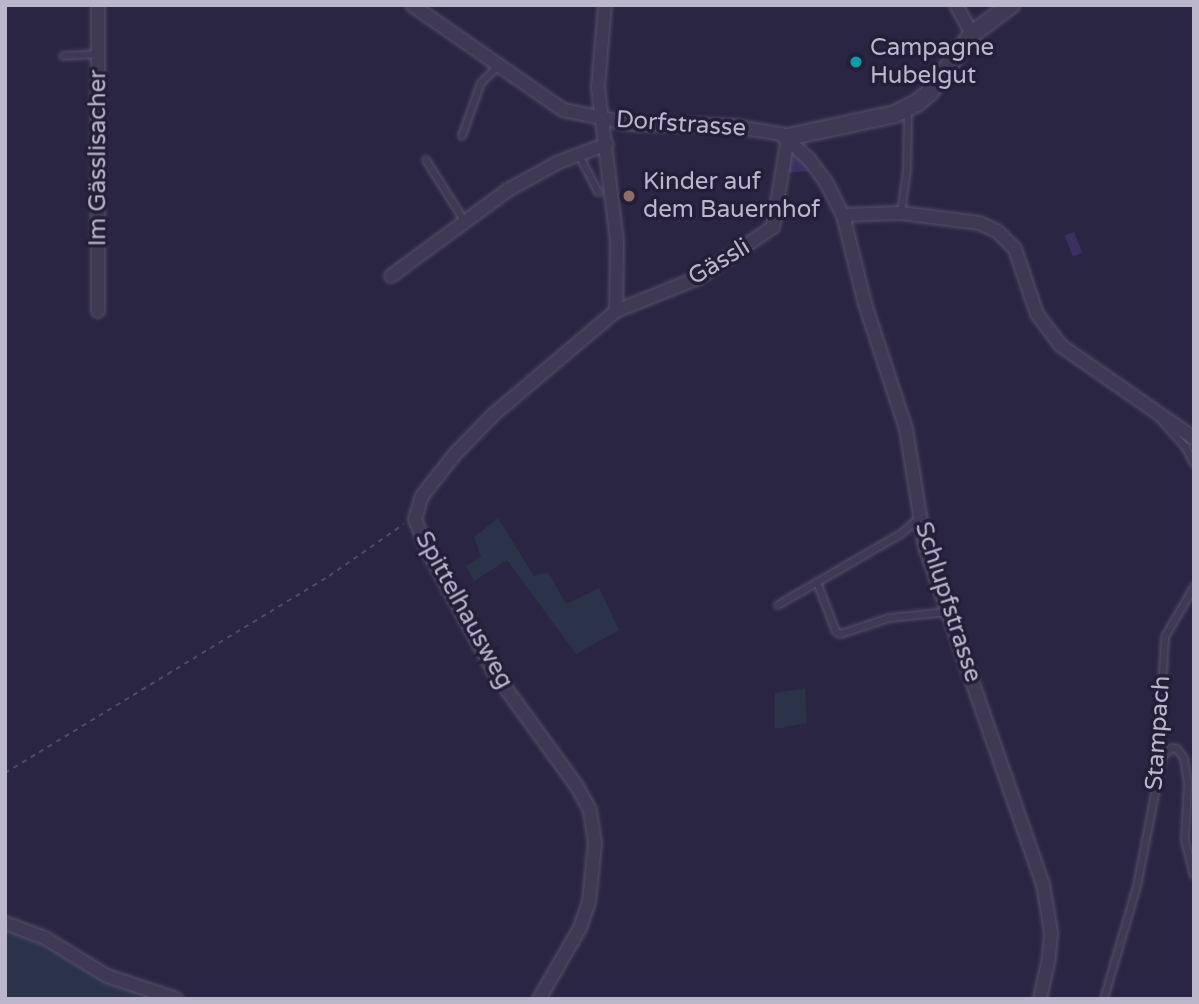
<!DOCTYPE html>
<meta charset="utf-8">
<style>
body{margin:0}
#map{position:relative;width:1199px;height:1004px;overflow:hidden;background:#2b2544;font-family:"Varela Round",sans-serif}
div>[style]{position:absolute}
.green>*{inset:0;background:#2a3348}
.water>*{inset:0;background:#3c3063;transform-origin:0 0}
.path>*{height:2px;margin-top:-1px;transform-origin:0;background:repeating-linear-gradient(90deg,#474f63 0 5px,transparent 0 10px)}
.roads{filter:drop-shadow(0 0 2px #57516a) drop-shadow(0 0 2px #57516a)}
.service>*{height:6px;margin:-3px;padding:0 3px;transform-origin:3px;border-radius:3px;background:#3f3953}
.minor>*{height:12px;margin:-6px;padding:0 6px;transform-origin:6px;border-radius:6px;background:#3f3953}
.tertiary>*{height:16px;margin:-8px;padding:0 8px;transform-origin:8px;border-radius:8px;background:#3f3953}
.dots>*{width:19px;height:19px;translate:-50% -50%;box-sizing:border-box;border:4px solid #241e38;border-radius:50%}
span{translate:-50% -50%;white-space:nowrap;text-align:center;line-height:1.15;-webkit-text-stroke:7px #241e38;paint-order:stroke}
.poi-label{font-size:24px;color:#bcb6cd}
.left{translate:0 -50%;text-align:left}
.street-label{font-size:24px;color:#bcb6cd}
.frame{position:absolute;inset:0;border:7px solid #bcb6cd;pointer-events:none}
</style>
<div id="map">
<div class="green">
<div style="clip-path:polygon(498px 518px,534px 576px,548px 572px,566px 604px,599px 588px,619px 630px,576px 654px,507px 560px,474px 581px,466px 566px,481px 557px,474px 537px)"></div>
<div style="clip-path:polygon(805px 688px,807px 723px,775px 729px,775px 693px)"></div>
<div style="clip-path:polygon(5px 925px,43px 940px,77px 966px,108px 981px,161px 999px,5px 999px)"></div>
</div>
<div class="water">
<div style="clip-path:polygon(792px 150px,810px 169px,810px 171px,783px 173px)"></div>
<div style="left:1074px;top:232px;width:22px;height:10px;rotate:68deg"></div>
</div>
<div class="path">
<div style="left:5px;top:773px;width:379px;rotate:-31.3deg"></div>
<div style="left:329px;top:576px;width:91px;rotate:-34.7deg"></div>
</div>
<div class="roads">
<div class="service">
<div style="left:63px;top:56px;width:36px;rotate:-3deg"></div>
<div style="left:462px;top:136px;width:56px;rotate:-70.3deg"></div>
<div style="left:481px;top:83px;width:25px;rotate:-45deg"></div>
<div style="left:579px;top:155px;width:42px;rotate:62.8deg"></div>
<div style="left:426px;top:160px;width:73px;rotate:57.8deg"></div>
<div style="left:901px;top:213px;width:43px;rotate:-82.1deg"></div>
<div style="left:907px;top:170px;width:59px;rotate:-89deg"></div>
<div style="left:1162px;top:421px;width:36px;rotate:48deg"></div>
<div style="left:1186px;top:448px;width:18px;rotate:63deg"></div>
<div style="left:817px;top:582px;width:53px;rotate:69.2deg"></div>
<div style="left:836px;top:632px;width:5px;rotate:22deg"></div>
<div style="left:841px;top:634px;width:51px;rotate:-18.4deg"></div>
<div style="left:889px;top:618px;width:59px;rotate:-5.8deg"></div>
<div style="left:778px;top:605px;width:143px;rotate:-30.1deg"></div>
<div style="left:902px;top:533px;width:23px;rotate:-41deg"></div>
<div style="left:1162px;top:757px;width:13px;rotate:-42deg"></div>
<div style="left:1172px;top:748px;width:5px;rotate:11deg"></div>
<div style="left:1177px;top:749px;width:11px;rotate:52deg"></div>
<div style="left:1184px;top:758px;width:25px;rotate:81deg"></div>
<div style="left:1188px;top:783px;width:57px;rotate:93deg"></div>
<div style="left:1185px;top:840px;width:36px;rotate:76deg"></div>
<div style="left:1104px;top:999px;width:118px;rotate:-73.7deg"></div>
<div style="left:1137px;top:886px;width:129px;rotate:-78.9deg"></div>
<div style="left:1162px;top:759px;width:17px;rotate:-100deg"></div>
<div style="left:1159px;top:742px;width:105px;rotate:-86.7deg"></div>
<div style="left:1165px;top:637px;width:58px;rotate:-59.9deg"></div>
</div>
<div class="minor">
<div style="left:412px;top:5px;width:184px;rotate:34.8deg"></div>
<div style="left:563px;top:110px;width:69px;rotate:11.6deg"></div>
<div style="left:631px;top:124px;width:101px;rotate:1.1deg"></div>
<div style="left:732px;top:126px;width:50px;rotate:9.3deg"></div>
<div style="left:781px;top:134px;width:38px;rotate:42deg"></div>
<div style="left:809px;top:159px;width:31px;rotate:54deg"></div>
<div style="left:827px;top:184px;width:35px;rotate:63deg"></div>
<div style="left:843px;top:215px;width:92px;rotate:76.1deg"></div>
<div style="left:865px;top:304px;width:132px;rotate:71.8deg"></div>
<div style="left:906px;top:429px;width:119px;rotate:80.8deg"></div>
<div style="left:925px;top:546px;width:358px;rotate:70.8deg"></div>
<div style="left:1043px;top:884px;width:50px;rotate:80.7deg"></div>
<div style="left:1051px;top:933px;width:25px;rotate:95deg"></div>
<div style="left:1049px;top:958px;width:42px;rotate:102.4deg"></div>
<div style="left:956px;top:5px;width:33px;rotate:61deg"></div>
<div style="left:843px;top:215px;width:58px;rotate:-2deg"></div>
<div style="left:901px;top:213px;width:79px;rotate:7.3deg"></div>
<div style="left:979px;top:223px;width:20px;rotate:24deg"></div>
<div style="left:997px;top:231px;width:25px;rotate:45deg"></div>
<div style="left:1015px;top:249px;width:69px;rotate:71.3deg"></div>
<div style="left:1037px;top:314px;width:39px;rotate:53deg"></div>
<div style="left:1060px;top:345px;width:163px;rotate:34.8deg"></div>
<div style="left:391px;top:276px;width:145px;rotate:-36.3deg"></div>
<div style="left:508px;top:190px;width:58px;rotate:-28.8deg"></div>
<div style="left:559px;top:162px;width:51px;rotate:-20.6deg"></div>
<div style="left:98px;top:311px;width:306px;rotate:-90deg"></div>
<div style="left:616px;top:311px;width:88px;rotate:-21.9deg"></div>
<div style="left:698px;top:278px;width:91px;rotate:-34.2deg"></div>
<div style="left:773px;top:227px;width:91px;rotate:-80.5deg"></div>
<div style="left:5px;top:923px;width:43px;rotate:20.6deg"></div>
<div style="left:45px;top:938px;width:73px;rotate:31.5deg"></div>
<div style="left:107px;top:976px;width:73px;rotate:18.4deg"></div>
<div style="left:539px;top:999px;width:82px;rotate:-60deg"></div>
<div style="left:580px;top:928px;width:28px;rotate:-71deg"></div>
<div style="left:589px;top:902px;width:59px;rotate:-84.2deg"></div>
<div style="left:595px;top:843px;width:33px;rotate:-99deg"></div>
<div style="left:590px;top:810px;width:29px;rotate:-119deg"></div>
<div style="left:576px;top:785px;width:140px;rotate:-126deg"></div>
<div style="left:494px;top:672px;width:140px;rotate:-118.6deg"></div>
<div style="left:427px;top:549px;width:32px;rotate:-112deg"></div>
<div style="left:415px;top:519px;width:24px;rotate:-73deg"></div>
<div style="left:422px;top:496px;width:53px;rotate:-51.8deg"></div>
<div style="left:455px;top:454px;width:56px;rotate:-45.7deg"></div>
<div style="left:494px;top:414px;width:160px;rotate:-40.2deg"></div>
<div style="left:616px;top:311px;width:69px;rotate:-89.2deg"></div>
<div style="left:617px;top:242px;width:156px;rotate:-97deg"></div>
<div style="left:598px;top:87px;width:82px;rotate:-85.1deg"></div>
</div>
<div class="tertiary">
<div style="left:788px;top:137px;width:109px;rotate:-12.1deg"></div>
<div style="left:895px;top:114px;width:25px;rotate:-27deg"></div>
<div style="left:917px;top:103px;width:17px;rotate:-40deg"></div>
<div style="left:930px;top:92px;width:72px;rotate:-54.1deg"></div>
<div style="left:972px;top:34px;width:49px;rotate:-36.6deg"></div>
</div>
</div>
<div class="dots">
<div style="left:856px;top:62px;background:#0f9aa8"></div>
<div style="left:629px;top:196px;background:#8d6e63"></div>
</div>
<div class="poi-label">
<span class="left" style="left:870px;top:62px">Campagne<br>Hubelgut</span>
<span class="left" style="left:643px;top:196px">Kinder auf<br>dem Bauernhof</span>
</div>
<div class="street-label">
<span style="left:681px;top:124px;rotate:4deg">Dorfstrasse</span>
<span style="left:98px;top:158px;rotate:-90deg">Im Gässlisacher</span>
<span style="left:719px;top:262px;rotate:-31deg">Gässli</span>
<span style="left:948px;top:602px;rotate:72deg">Schlupfstrasse</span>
<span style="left:464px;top:610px;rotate:61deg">Spittelhausweg</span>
<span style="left:1158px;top:733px;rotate:-86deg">Stampach</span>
</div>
<div class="frame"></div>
</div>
